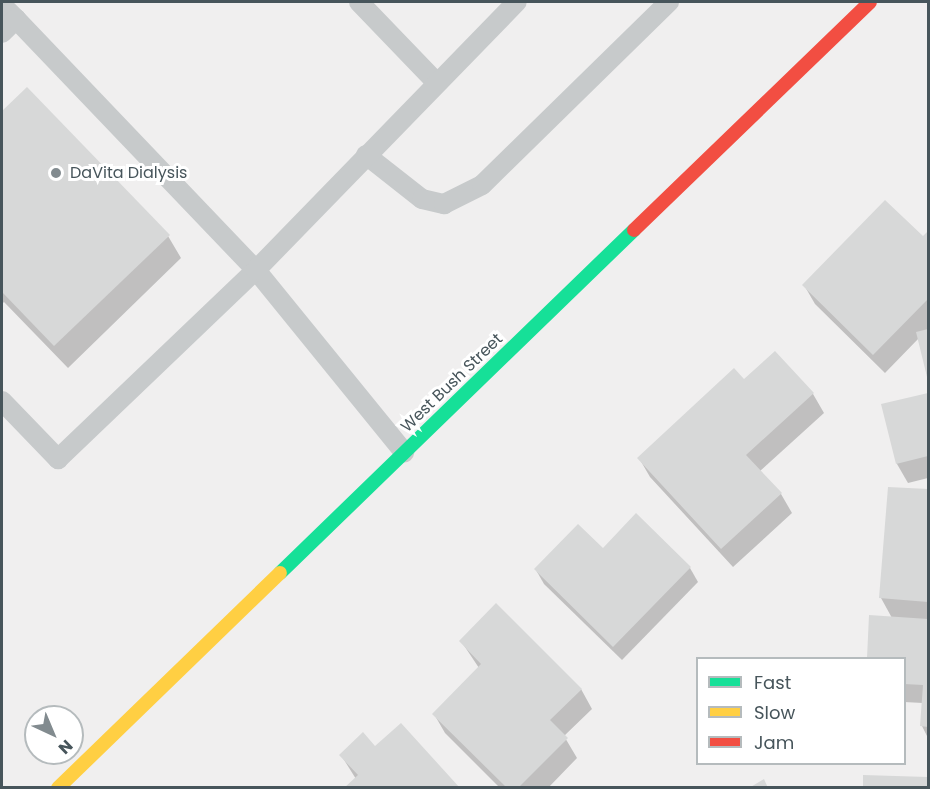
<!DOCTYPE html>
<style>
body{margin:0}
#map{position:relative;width:930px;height:789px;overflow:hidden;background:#f0efef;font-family:Poppins,sans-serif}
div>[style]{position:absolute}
.shadow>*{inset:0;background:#0003}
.building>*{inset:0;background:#d7d8d8}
.lane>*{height:20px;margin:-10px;padding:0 10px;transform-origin:10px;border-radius:10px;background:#c7cacb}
.fast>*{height:14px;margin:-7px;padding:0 7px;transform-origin:7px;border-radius:7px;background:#16e098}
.slow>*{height:14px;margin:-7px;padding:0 7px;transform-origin:7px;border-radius:7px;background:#ffcf43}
.jam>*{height:14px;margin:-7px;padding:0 7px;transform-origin:7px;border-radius:7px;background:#f24e42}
.dots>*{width:16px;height:16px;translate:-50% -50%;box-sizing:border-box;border:3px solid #fff;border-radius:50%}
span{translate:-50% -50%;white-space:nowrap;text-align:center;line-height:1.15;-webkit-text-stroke:6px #fff;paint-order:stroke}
.poi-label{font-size:16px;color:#47555b}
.left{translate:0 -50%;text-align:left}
.street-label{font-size:16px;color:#47555b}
.frame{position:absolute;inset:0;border:3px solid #47555b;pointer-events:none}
.legend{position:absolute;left:696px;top:657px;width:210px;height:108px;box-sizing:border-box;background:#fff;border:2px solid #b5bbbd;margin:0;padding:8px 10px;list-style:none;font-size:18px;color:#47555b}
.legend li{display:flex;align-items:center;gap:12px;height:30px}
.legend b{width:30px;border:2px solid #b5bbbd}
.north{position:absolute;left:24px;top:705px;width:60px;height:60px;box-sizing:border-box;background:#fff;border:2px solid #b5bbbd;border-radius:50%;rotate:136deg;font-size:16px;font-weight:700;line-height:24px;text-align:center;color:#47555b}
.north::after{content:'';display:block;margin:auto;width:21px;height:27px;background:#828b8f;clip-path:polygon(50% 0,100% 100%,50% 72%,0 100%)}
</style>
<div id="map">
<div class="shadow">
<div style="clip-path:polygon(27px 89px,168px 236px,181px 258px,68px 368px,4px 302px,2px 304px,2px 113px)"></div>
<div style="clip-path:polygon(928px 233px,928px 379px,919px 338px,885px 373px,815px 304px,804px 285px,923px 239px)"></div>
<div style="clip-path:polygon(744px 381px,813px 394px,824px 413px,760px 471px,781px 494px,792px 513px,733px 567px,650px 477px,639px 458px)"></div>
<div style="clip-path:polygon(928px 394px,928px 478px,908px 483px,897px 464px,883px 405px)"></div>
<div style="clip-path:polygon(889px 488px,928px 491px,928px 738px,922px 726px,923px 703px,904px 702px,904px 658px,868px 658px,870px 617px,892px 618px,881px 598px)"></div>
<div style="clip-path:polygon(603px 550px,690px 568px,698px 582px,622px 660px,544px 584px,536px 570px)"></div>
<div style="clip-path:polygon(461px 641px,581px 689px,592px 709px,564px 736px,577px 758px,548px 788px,500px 788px,445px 733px,434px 714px,479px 668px)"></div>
<div style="clip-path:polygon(375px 748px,356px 779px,341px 755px)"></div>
</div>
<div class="building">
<div style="clip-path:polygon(27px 87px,170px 235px,54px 346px,2px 292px,2px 111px)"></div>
<div style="clip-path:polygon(885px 200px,923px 236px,928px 231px,928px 299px,873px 355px,802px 285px)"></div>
<div style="clip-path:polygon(928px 329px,928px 381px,916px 332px)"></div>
<div style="clip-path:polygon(775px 351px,814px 393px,746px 455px,782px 493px,721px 549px,637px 458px,734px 368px,744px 379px)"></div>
<div style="clip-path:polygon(928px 393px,928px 456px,896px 464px,881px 404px)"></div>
<div style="clip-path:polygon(888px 487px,928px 489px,928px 602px,879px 598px)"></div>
<div style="clip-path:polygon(636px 513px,691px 567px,613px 647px,534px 569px,578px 524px,603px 548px)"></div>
<div style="clip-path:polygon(496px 603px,582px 689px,550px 720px,568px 738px,518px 788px,507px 788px,432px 714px,481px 664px,459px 641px)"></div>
<div style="clip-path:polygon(869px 615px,928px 619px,928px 727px,920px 726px,923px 685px,904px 684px,904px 658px,867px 658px)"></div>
<div style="clip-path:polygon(401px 723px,460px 788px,344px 788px,358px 775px,339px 755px,363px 732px,375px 746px)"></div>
<div style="clip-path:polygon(863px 775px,928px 777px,928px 788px,863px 788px)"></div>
<div style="clip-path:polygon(764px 779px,768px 788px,749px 788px)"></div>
</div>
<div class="lane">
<div style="left:359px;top:2px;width:112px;rotate:46.1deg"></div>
<div style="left:2px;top:5px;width:20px;rotate:45deg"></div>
<div style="left:2px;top:33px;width:20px;rotate:-45deg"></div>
<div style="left:16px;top:19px;width:347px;rotate:46.3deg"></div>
<div style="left:256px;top:270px;width:235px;rotate:50.9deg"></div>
<div style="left:366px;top:155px;width:71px;rotate:38.2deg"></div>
<div style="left:422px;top:199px;width:23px;rotate:13deg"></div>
<div style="left:444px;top:204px;width:42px;rotate:-26.6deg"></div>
<div style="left:482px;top:185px;width:262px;rotate:-44.4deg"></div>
<div style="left:2px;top:401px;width:81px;rotate:46deg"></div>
<div style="left:58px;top:459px;width:274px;rotate:-43.7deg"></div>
<div style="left:256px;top:270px;width:374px;rotate:-45.8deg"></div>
</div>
<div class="fast">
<div style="left:280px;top:573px;width:493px;rotate:-44.1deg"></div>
</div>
<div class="slow">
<div style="left:58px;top:788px;width:309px;rotate:-44.1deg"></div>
</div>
<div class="jam">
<div style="left:634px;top:230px;width:328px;rotate:-44deg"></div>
</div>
<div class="dots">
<div style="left:56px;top:173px;background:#828b8f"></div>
</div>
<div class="poi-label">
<span class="left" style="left:70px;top:173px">DaVita Dialysis</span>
</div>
<div class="street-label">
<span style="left:452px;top:383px;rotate:-44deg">West Bush Street</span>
</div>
<div class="frame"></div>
<ul class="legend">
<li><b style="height:8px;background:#16e098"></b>Fast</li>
<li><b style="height:8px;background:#ffcf43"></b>Slow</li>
<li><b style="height:8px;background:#f24e42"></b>Jam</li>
</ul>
<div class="north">N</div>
</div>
